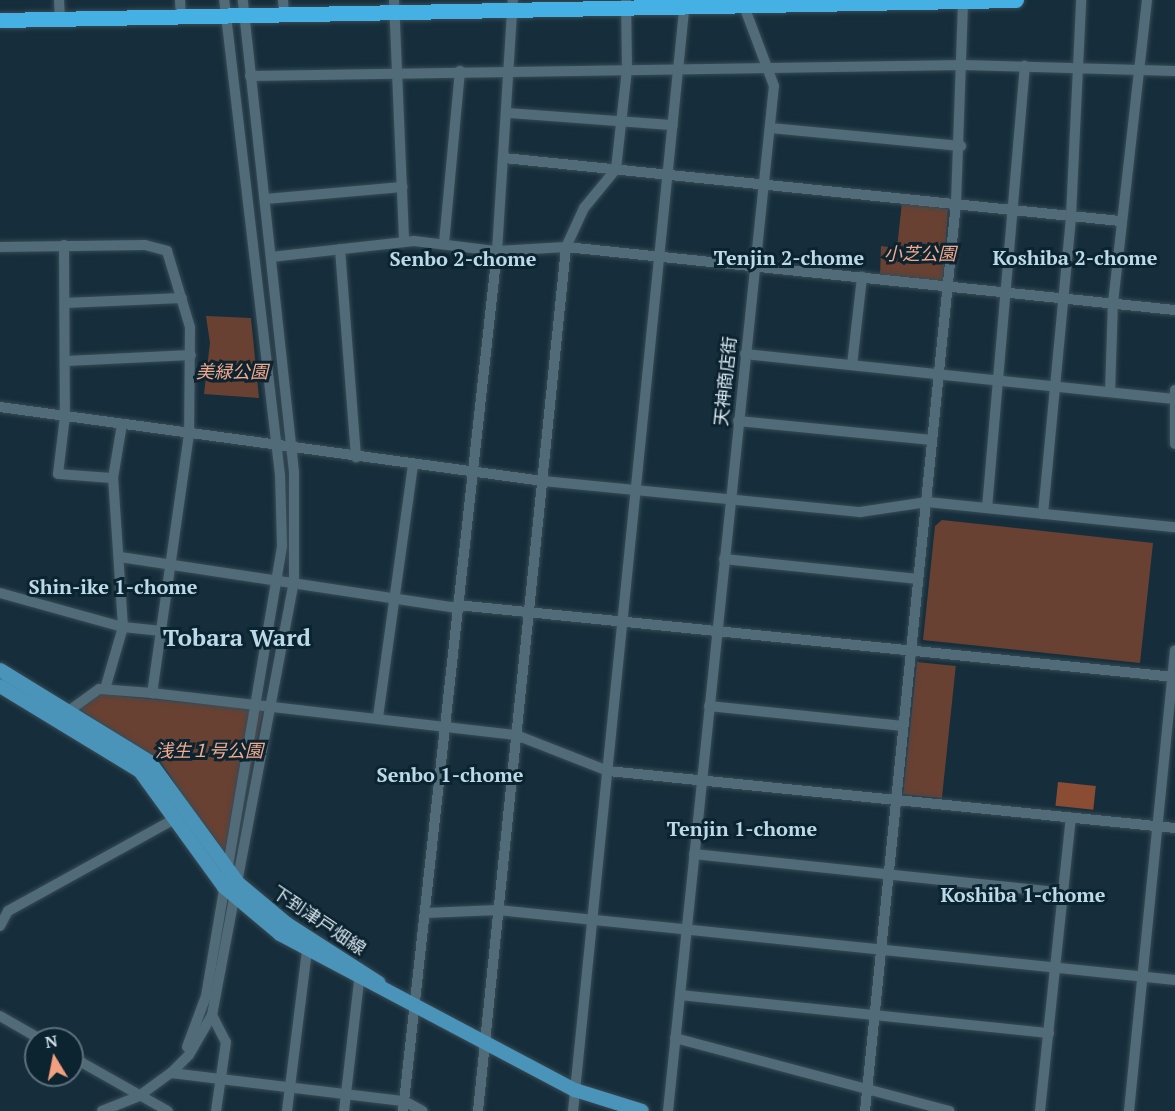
<!DOCTYPE html>
<meta charset="utf-8">
<style>
body{margin:0}
#map{position:relative;width:1175px;height:1111px;overflow:hidden;background:#162e3b;font-family:"PT Serif","Noto Sans JP",serif}
div>[style]{position:absolute}
.green>*{inset:0;background:#694132;transform-origin:0 0}
.water>*{inset:0;background:#8b4c34;transform-origin:0 0}
.roads{filter:drop-shadow(0 0 2px #374b56) drop-shadow(0 0 2px #374b56)}
.minor>*{height:10px;margin:-5px;padding:0 5px;transform-origin:5px;border-radius:5px;background:#516b79}
.major>*{height:14px;margin:-7px;padding:0 7px;transform-origin:7px;border-radius:7px;background:#4a94b9}
.highway>*{height:15px;margin:-7.5px;padding:0 7.5px;transform-origin:7.5px;border-radius:7.5px;background:#45b0e3}
span{translate:-50% -50%;white-space:nowrap;text-align:center;line-height:1.15;-webkit-text-stroke:6px #0c2430;paint-order:stroke}
.park-label{font-size:18px;color:#f5a98d;font-style:italic}
.street-label{font-size:18px;color:#d5e3ec}
.neighbourhood-label{font-size:20px;color:#bcd9e9;font-weight:700}
.district-label{font-size:24px;color:#bcd9e9;font-weight:700}
.north{position:absolute;left:24px;top:1027px;width:60px;height:60px;box-sizing:border-box;background:#0c2430;border:2px solid #5c707b;border-radius:50%;rotate:350deg;font-size:16px;font-weight:700;line-height:24px;text-align:center;color:#d5e3ec}
.north::after{content:'';display:block;margin:auto;width:21px;height:27px;background:#f2a080;clip-path:polygon(50% 0,100% 100%,50% 72%,0 100%)}
</style>
<div id="map">
<div class="green">
<div style="clip-path:polygon(902px 202px,948px 209px,943px 281px,880px 276px,881px 246px,897px 248px)"></div>
<div style="clip-path:polygon(206px 316px,251px 318px,259px 398px,204px 394px,210px 343px)"></div>
<div style="clip-path:polygon(942px 520px,1153px 543px,1140px 663px,923px 640px,935px 526px)"></div>
<div style="left:917px;top:662px;width:39px;height:133px;rotate:6deg"></div>
<div style="clip-path:polygon(100px 694px,263px 710px,231px 868px,161px 762px,77px 708px)"></div>
</div>
<div class="water">
<div style="left:1058px;top:782px;width:38px;height:24px;rotate:6deg"></div>
</div>
<div class="roads">
<div class="minor">
<div style="left:59px;top:0;width:19px;rotate:87deg"></div>
<div style="left:180px;top:0;width:17px;rotate:87deg"></div>
<div style="left:283px;top:0;width:15px;rotate:86deg"></div>
<div style="left:394px;top:0;width:242px;rotate:87.6deg"></div>
<div style="left:250px;top:76px;width:714px;rotate:-0.88deg"></div>
<div style="left:964px;top:65px;width:211px;rotate:1.6deg"></div>
<div style="left:508px;top:113px;width:165px;rotate:4.2deg"></div>
<div style="left:770px;top:128px;width:192px;rotate:5.4deg"></div>
<div style="left:504px;top:158px;width:619px;rotate:5.84deg"></div>
<div style="left:265px;top:199px;width:138px;rotate:-5deg"></div>
<div style="left:444px;top:243px;width:173px;rotate:-84.7deg"></div>
<div style="left:64px;top:245px;width:171px;rotate:89.7deg"></div>
<div style="left:65px;top:416px;width:58px;rotate:96.9deg"></div>
<div style="left:58px;top:474px;width:55px;rotate:4.2deg"></div>
<div style="left:0;top:247px;width:145px;rotate:-0.8deg"></div>
<div style="left:145px;top:245px;width:23px;rotate:15deg"></div>
<div style="left:167px;top:251px;width:79px;rotate:73.2deg"></div>
<div style="left:190px;top:327px;width:107px;rotate:90.5deg"></div>
<div style="left:189px;top:434px;width:262px;rotate:98.1deg"></div>
<div style="left:340px;top:249px;width:209px;rotate:85.6deg"></div>
<div style="left:271px;top:257px;width:144px;rotate:-6.4deg"></div>
<div style="left:414px;top:241px;width:84px;rotate:6.9deg"></div>
<div style="left:497px;top:251px;width:69px;rotate:-3.3deg"></div>
<div style="left:566px;top:247px;width:612px;rotate:5.91deg"></div>
<div style="left:65px;top:303px;width:117px;rotate:-2.4deg"></div>
<div style="left:745px;top:354px;width:431px;rotate:6deg"></div>
<div style="left:66px;top:361px;width:125px;rotate:-2.7deg"></div>
<div style="left:852px;top:365px;width:89px;rotate:-83.5deg"></div>
<div style="left:1175px;top:390px;width:54px;rotate:90deg"></div>
<div style="left:1110px;top:392px;width:89px;rotate:-88.1deg"></div>
<div style="left:1113px;top:303px;width:305px;rotate:-83.6deg"></div>
<div style="left:0;top:407px;width:548px;rotate:7.76deg"></div>
<div style="left:543px;top:481px;width:319px;rotate:5.6deg"></div>
<div style="left:860px;top:512px;width:68px;rotate:-8.5deg"></div>
<div style="left:927px;top:502px;width:249px;rotate:5.8deg"></div>
<div style="left:738px;top:421px;width:195px;rotate:5.6deg"></div>
<div style="left:987px;top:508px;width:444px;rotate:-85.1deg"></div>
<div style="left:1043px;top:514px;width:299px;rotate:-84.6deg"></div>
<div style="left:1071px;top:216px;width:216px;rotate:-87.3deg"></div>
<div style="left:120px;top:557px;width:341px;rotate:8.6deg"></div>
<div style="left:724px;top:559px;width:195px;rotate:5.9deg"></div>
<div style="left:0;top:593px;width:128px;rotate:15.5deg"></div>
<div style="left:123px;top:627px;width:39px;rotate:6deg"></div>
<div style="left:457px;top:605px;width:722px;rotate:5.73deg"></div>
<div style="left:105px;top:689px;width:65px;rotate:-73.8deg"></div>
<div style="left:123px;top:627px;width:149px;rotate:-93.8deg"></div>
<div style="left:113px;top:478px;width:55px;rotate:-80.5deg"></div>
<div style="left:709px;top:706px;width:195px;rotate:5.9deg"></div>
<div style="left:63px;top:715px;width:44px;rotate:-35.8deg"></div>
<div style="left:99px;top:689px;width:53px;rotate:4.3deg"></div>
<div style="left:152px;top:693px;width:366px;rotate:6.6deg"></div>
<div style="left:516px;top:735px;width:99px;rotate:21.4deg"></div>
<div style="left:608px;top:771px;width:570px;rotate:5.74deg"></div>
<div style="left:378px;top:717px;width:253px;rotate:-82.1deg"></div>
<div style="left:694px;top:854px;width:371px;rotate:6deg"></div>
<div style="left:426px;top:913px;width:72px;rotate:-2.4deg"></div>
<div style="left:498px;top:910px;width:681px;rotate:5.9deg"></div>
<div style="left:0;top:926px;width:17px;rotate:-62deg"></div>
<div style="left:8px;top:911px;width:191px;rotate:-28.9deg"></div>
<div style="left:680px;top:995px;width:371px;rotate:5.9deg"></div>
<div style="left:212px;top:1015px;width:30px;rotate:63deg"></div>
<div style="left:226px;top:1042px;width:70px;rotate:98.2deg"></div>
<div style="left:0;top:1016px;width:46px;rotate:29.9deg"></div>
<div style="left:675px;top:1038px;width:284px;rotate:14.9deg"></div>
<div style="left:187px;top:1047px;width:54px;rotate:-69.6deg"></div>
<div style="left:206px;top:996px;width:457px;rotate:-80.4deg"></div>
<div style="left:282px;top:545px;width:70px;rotate:-91.6deg"></div>
<div style="left:280px;top:475px;width:478px;rotate:-96.7deg"></div>
<div style="left:72px;top:1057px;width:110px;rotate:29.4deg"></div>
<div style="left:171px;top:1073px;width:235px;rotate:6.9deg"></div>
<div style="left:404px;top:1101px;width:21px;rotate:28deg"></div>
<div style="left:102px;top:1111px;width:40px;rotate:-22deg"></div>
<div style="left:139px;top:1096px;width:39px;rotate:-36deg"></div>
<div style="left:171px;top:1073px;width:25px;rotate:-45deg"></div>
<div style="left:189px;top:1055px;width:46px;rotate:-60.1deg"></div>
<div style="left:212px;top:1015px;width:441px;rotate:-79.3deg"></div>
<div style="left:294px;top:582px;width:110px;rotate:-90deg"></div>
<div style="left:294px;top:472px;width:475px;rotate:-96.2deg"></div>
<div style="left:287px;top:1111px;width:161px;rotate:-82.9deg"></div>
<div style="left:344px;top:1111px;width:131px;rotate:-83.4deg"></div>
<div style="left:403px;top:1111px;width:865px;rotate:-83.76deg"></div>
<div style="left:497px;top:251px;width:252px;rotate:-86.4deg"></div>
<div style="left:478px;top:1111px;width:868px;rotate:-84.18deg"></div>
<div style="left:566px;top:247px;width:43px;rotate:-65.2deg"></div>
<div style="left:584px;top:208px;width:50px;rotate:-50.6deg"></div>
<div style="left:616px;top:169px;width:101px;rotate:-83.7deg"></div>
<div style="left:627px;top:69px;width:69px;rotate:-90.8deg"></div>
<div style="left:573px;top:1111px;width:1116px;rotate:-84.24deg"></div>
<div style="left:668px;top:1111px;width:1030px;rotate:-84.1deg"></div>
<div style="left:774px;top:86px;width:91px;rotate:-110.6deg"></div>
<div style="left:865px;top:1111px;width:913px;rotate:-84.28deg"></div>
<div style="left:956px;top:203px;width:203px;rotate:-88deg"></div>
<div style="left:1040px;top:1111px;width:295px;rotate:-84deg"></div>
<div style="left:1129px;top:1111px;width:463px;rotate:-84.3deg"></div>
</div>
<div class="major">
<div style="left:0;top:670px;width:176px;rotate:31.5deg"></div>
<div style="left:150px;top:762px;width:151px;rotate:53.9deg"></div>
<div style="left:239px;top:884px;width:62px;rotate:39.8deg"></div>
<div style="left:287px;top:924px;width:109px;rotate:32.7deg"></div>
<div style="left:0;top:686px;width:164px;rotate:31.3deg"></div>
<div style="left:140px;top:771px;width:143px;rotate:54.1deg"></div>
<div style="left:224px;top:887px;width:73px;rotate:40deg"></div>
<div style="left:280px;top:934px;width:334px;rotate:27.9deg"></div>
<div style="left:575px;top:1090px;width:70px;rotate:17.4deg"></div>
</div>
<div class="highway">
<div style="left:0;top:20px;width:1016px;rotate:-1.13deg"></div>
</div>
</div>
<div class="park-label">
<span style="left:920px;top:253px">小芝公園</span>
<span style="left:232px;top:371px">美緑公園</span>
<span style="left:209px;top:750px">浅生１号公園</span>
</div>
<div class="street-label">
<span style="left:725px;top:381px;rotate:-84deg">天神商店街</span>
<span style="left:319px;top:920px;rotate:34deg">下到津戸畑線</span>
</div>
<div class="neighbourhood-label">
<span style="left:789px;top:257px">Tenjin 2-chome</span>
<span style="left:1075px;top:257px">Koshiba 2-chome</span>
<span style="left:463px;top:258px">Senbo 2-chome</span>
<span style="left:113px;top:586px">Shin-ike 1-chome</span>
<span style="left:450px;top:774px">Senbo 1-chome</span>
<span style="left:742px;top:828px">Tenjin 1-chome</span>
<span style="left:1023px;top:894px">Koshiba 1-chome</span>
</div>
<div class="district-label">
<span style="left:237px;top:638px">Tobara Ward</span>
</div>
<div class="north">N</div>
</div>
